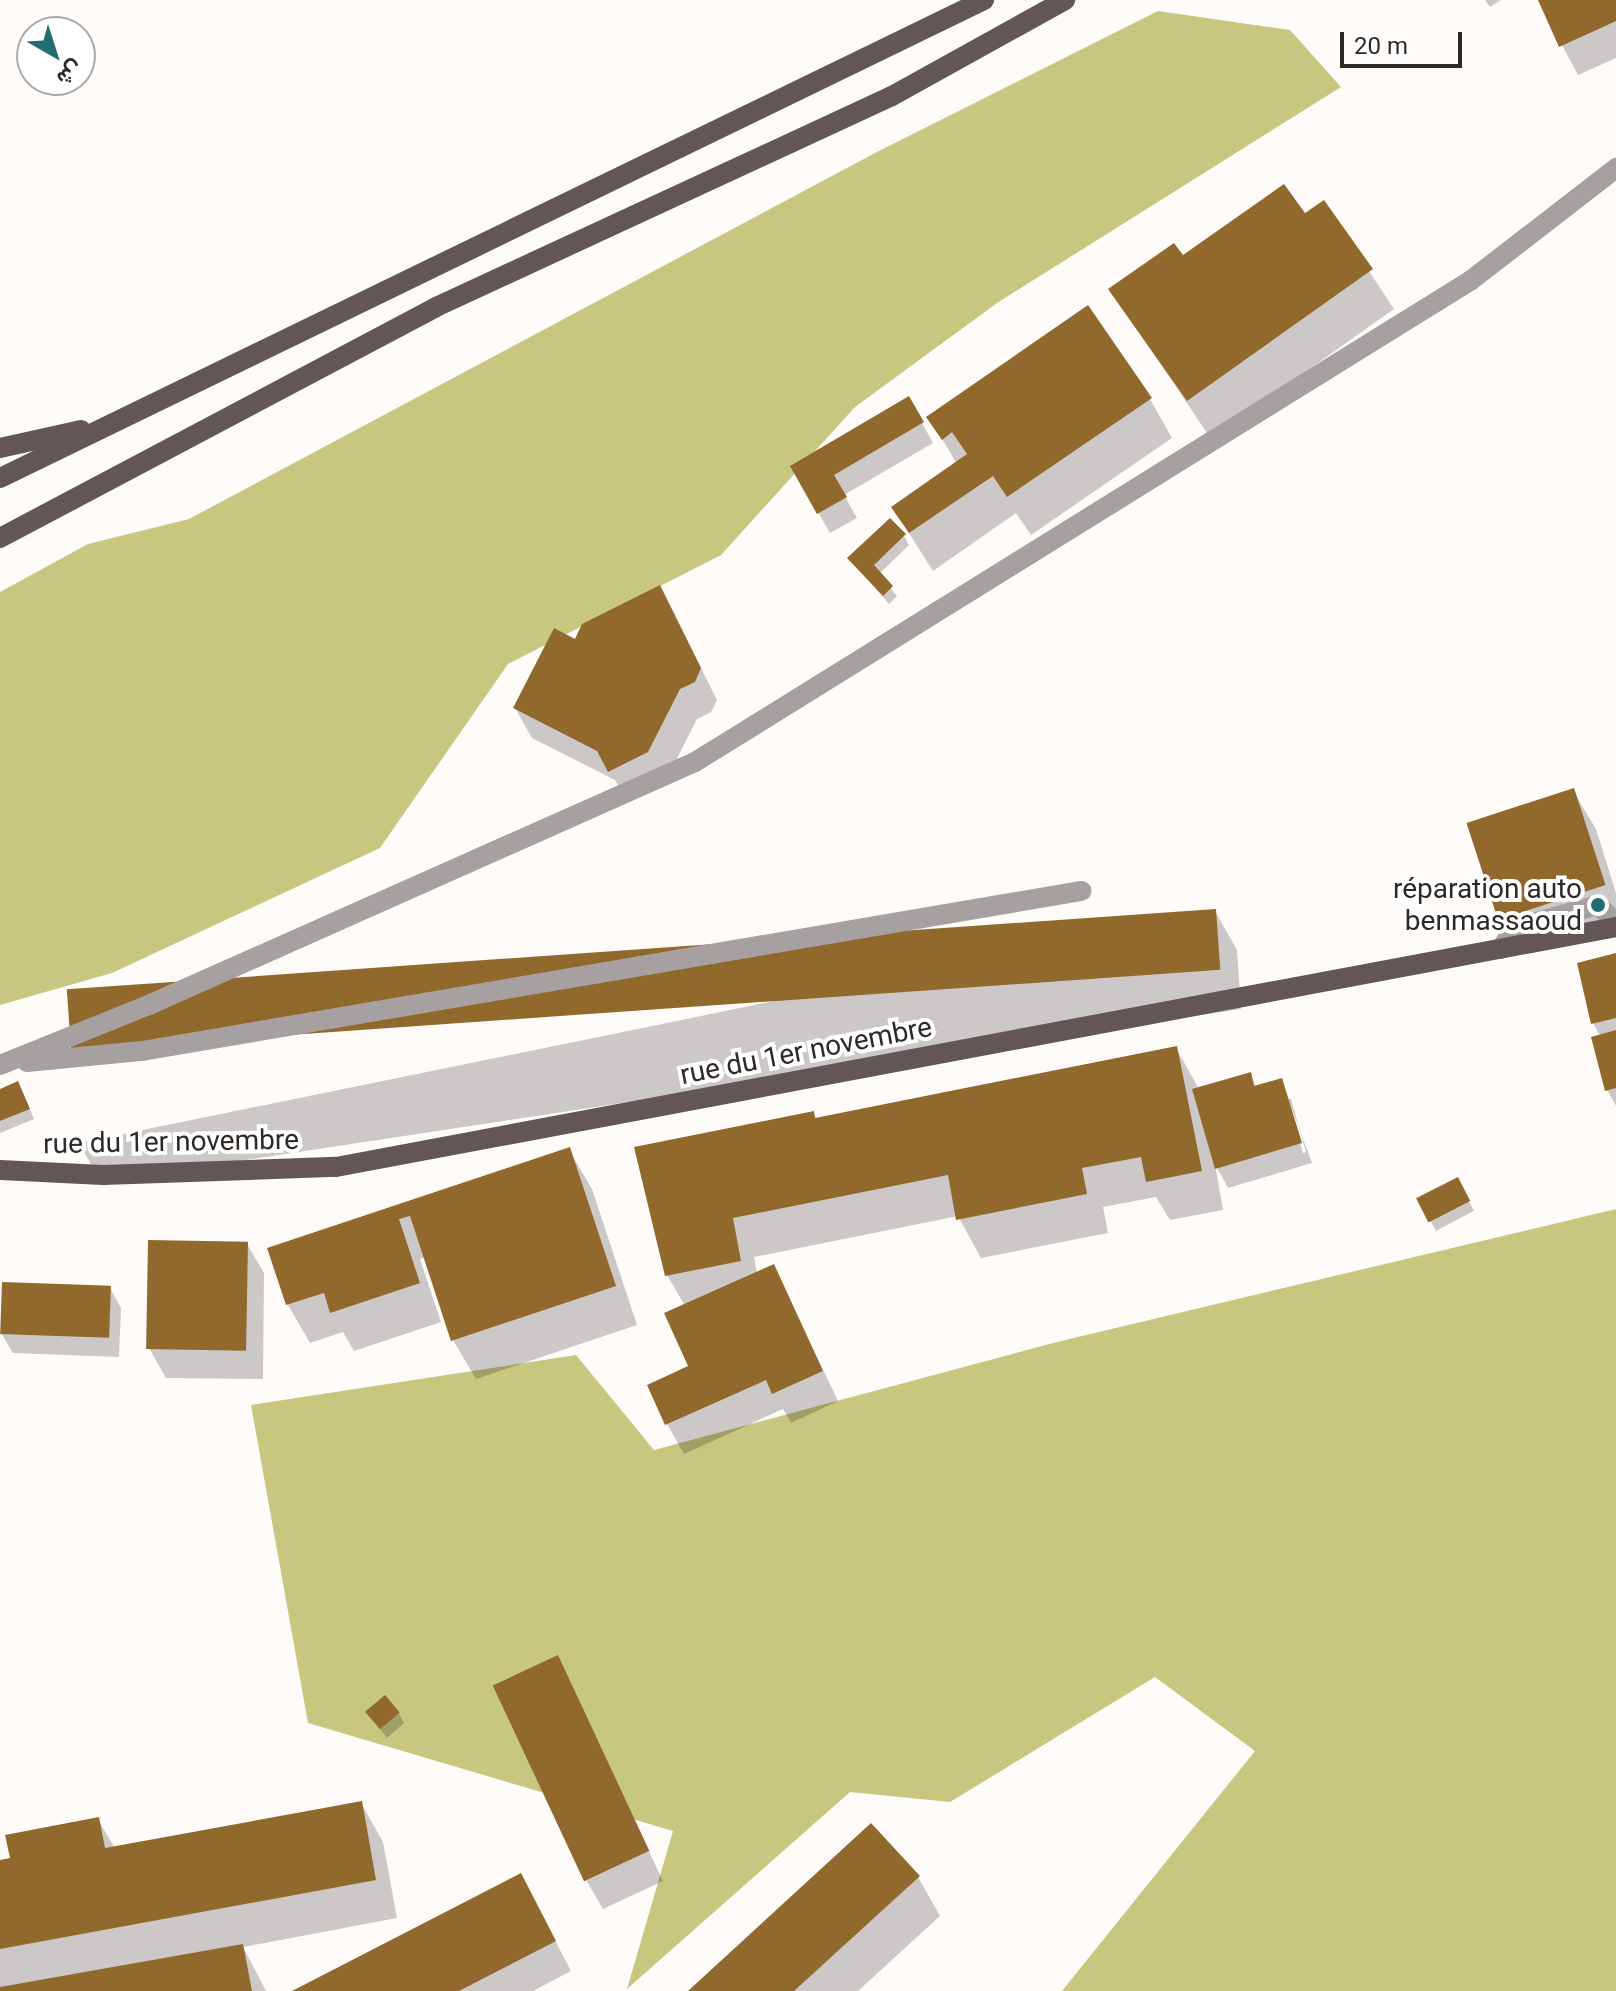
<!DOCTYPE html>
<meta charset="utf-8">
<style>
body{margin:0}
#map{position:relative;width:1616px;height:1991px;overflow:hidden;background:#fefbf9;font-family:Roboto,Vazirmatn,sans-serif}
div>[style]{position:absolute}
.forest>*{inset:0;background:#c8c780}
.shadow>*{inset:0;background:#0003;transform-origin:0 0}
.building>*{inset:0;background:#91692d;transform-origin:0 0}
.minor>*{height:20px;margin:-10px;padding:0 10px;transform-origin:10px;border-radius:10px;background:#a7a0a1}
.major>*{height:20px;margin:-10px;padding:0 10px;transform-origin:10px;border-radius:10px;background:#635657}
.dots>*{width:22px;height:22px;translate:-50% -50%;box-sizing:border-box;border:4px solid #fff;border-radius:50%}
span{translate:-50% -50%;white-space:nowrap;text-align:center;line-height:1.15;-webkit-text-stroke:8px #fff;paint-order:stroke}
.poi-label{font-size:28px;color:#2f2926}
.right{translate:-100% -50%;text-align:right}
.street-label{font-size:28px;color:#2f2926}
.north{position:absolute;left:16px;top:16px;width:80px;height:80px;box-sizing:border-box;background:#fff;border:2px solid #aca9a8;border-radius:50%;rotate:141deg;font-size:22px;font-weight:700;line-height:32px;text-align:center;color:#2f2926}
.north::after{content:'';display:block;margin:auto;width:28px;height:36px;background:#226d73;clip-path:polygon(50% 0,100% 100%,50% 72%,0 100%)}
.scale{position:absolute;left:1340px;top:32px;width:122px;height:36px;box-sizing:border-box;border:4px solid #2f2926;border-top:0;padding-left:10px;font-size:24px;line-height:28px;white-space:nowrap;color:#2f2926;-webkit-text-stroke:6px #fff;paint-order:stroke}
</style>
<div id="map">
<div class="forest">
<div style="clip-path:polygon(1158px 11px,1290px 30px,1341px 87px,997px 303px,855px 407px,721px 555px,508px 664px,380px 848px,112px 973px,0 1005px,0 592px,88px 544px,189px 519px,875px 153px)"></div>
<div style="clip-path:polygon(1616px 1209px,1616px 1991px,1062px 1991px,1255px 1751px,1155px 1677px,950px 1802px,850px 1792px,627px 1989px,673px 1831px,308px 1723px,251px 1405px,576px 1355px,654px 1450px,1057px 1342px)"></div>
</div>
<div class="shadow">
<div style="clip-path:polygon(1485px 0,1501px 0,1490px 7px)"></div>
<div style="clip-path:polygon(1538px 0,1616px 0,1616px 58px,1578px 75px)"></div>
<div style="clip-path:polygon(1324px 203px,1394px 309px,1211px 439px,1111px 290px,1182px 258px,1305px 216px)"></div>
<div style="clip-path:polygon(909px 399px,933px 443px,844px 495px,857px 518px,830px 533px,792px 467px)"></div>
<div style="clip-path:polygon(1150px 399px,1172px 438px,1031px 535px,1016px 513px,933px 571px,893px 508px,957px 464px,929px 417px)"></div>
<div style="clip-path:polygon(904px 536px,909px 545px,879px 574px,897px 596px,889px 604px,850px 559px)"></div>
<div style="clip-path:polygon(676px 618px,717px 700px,711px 712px,697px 719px,665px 782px,627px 801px,615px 780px,532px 738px,515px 708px,575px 641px)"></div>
<div style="clip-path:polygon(1573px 791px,1596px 829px,1616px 893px,1616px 927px,1517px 953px,1494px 914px)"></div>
<div style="clip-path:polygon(1215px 911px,1237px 950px,1241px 1009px,101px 1182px,79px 1143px)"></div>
<div style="clip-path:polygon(1616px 955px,1616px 1106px,1607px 1090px,1600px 1036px,1593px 1023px)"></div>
<div style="clip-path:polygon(evenodd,1176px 1048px,1199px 1089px,1250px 1074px,1257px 1088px,1281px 1080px,1312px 1163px,1228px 1188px,1215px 1164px,1223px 1210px,1170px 1220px,1156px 1197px,1103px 1207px,1108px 1233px,981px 1258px,958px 1216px,754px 1257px,757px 1274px,774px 1266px,838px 1401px,791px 1423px,783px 1409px,684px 1454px,667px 1424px,690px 1367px,685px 1306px,667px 1275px,813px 1113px,817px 1120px,1176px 1048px,1286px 1099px,1291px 1099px,1306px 1152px,1303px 1153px,1286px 1099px)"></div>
<div style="clip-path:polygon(0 1091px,23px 1093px,34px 1119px,0 1133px)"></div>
<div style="clip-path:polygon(569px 1150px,592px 1189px,637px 1325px,476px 1379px,453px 1340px,426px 1257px,420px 1259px,441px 1322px,354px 1351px,343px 1332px,310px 1343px,288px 1305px,269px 1249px)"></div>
<div style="left:1457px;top:1179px;width:36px;height:43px;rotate:62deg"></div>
<div style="clip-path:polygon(247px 1244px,264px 1273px,263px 1379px,166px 1378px,149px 1348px)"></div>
<div style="clip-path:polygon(110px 1288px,121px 1308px,119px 1357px,13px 1353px,1px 1333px)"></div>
<div style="clip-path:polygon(557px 1658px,663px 1881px,603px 1909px,586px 1880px)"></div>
<div style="clip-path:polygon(368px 1713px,399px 1714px,404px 1723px,387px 1738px)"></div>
<div style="clip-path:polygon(361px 1803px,383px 1842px,397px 1918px,243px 1947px,266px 1991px,0 1991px,0 1862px,98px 1820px,115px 1848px)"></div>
<div style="clip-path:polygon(521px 1875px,571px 1971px,533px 1991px,297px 1991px)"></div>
<div style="clip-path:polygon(918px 1877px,940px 1916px,858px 1991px,691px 1991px)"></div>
</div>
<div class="building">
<div style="clip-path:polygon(1538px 0,1616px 0,1616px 21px,1559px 47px)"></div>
<div style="clip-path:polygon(1284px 184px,1305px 213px,1324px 200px,1373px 269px,1187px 401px,1108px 289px,1174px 243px,1183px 255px)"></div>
<div style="clip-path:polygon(1088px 305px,1152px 398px,1007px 497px,993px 476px,909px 533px,891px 507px,967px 454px,952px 432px,942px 440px,926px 417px)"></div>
<div style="clip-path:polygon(909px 396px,924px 422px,834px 475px,847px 497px,817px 514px,790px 466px)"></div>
<div style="clip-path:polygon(890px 518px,906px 534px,874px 565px,893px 586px,883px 596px,847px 558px)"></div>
<div style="clip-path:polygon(660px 585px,701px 668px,695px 682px,680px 689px,648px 752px,608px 772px,597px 751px,513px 708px,554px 628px,575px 639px,582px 624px)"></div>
<div style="left:1574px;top:788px;width:102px;height:113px;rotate:72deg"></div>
<div style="left:1216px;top:909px;width:61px;height:1152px;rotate:86deg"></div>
<div style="clip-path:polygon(1616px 953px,1616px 1018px,1591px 1024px,1577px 963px)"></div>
<div style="clip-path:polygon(1616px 1030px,1616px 1088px,1605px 1091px,1591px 1037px)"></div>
<div style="clip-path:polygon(1177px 1046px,1202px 1171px,1146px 1182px,1141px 1157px,1082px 1168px,1087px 1194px,956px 1220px,948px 1175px,733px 1218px,741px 1261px,665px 1276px,634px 1147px,814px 1111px,815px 1118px)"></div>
<div style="clip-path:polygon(1251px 1072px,1254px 1086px,1282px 1078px,1302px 1143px,1215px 1169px,1192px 1089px)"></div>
<div style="clip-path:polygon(18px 1081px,30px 1109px,0 1121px,0 1089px)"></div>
<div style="clip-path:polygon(570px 1147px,616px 1286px,451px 1341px,410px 1216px,399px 1219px,420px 1283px,330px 1313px,324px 1293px,286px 1305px,267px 1248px)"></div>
<div style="left:1458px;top:1177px;width:27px;height:47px;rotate:63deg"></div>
<div style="left:148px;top:1240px;width:100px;height:109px;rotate:1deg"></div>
<div style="clip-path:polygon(774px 1264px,823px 1371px,772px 1394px,766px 1380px,665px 1425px,647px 1385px,688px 1366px,664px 1313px)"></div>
<div style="left:2px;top:1282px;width:109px;height:52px;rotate:2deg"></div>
<div style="left:558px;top:1655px;width:216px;height:72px;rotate:65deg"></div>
<div style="left:385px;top:1695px;width:23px;height:26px;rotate:50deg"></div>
<div style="clip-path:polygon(362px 1801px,376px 1880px,0 1949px,0 1860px,10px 1858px,5px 1835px,99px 1817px,105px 1848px)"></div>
<div style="clip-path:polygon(871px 1823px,920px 1876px,794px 1991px,688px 1991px)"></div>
<div style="clip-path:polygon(521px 1873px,556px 1941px,459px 1991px,292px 1991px)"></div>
<div style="clip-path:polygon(243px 1944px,252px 1991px,0 1991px,0 1987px)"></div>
</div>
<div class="minor">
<div style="left:1501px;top:949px;width:25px;rotate:-58deg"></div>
<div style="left:1514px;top:928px;width:87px;rotate:-15.3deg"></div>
<div style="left:1598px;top:905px;width:25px;rotate:45deg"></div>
<div style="left:27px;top:1062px;width:116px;rotate:-5.5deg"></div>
<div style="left:142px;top:1051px;width:953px;rotate:-9.67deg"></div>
<div style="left:0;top:1065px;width:163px;rotate:-22deg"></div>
<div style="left:151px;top:1004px;width:595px;rotate:-23.98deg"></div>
<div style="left:695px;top:762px;width:912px;rotate:-31.83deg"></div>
<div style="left:1470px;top:281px;width:185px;rotate:-37.7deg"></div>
</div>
<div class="major">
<div style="left:0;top:448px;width:83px;rotate:-12.5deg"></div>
<div style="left:0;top:478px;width:1094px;rotate:-25.91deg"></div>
<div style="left:0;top:538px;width:493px;rotate:-27.9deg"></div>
<div style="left:436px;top:307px;width:502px;rotate:-24.83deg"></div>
<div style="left:892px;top:96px;width:198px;rotate:-29deg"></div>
<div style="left:0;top:1170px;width:103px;rotate:2.8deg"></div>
<div style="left:103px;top:1175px;width:233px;rotate:-2deg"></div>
<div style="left:336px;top:1167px;width:1302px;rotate:-10.62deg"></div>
</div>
<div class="dots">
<div style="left:1598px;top:905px;background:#226d73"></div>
</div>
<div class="poi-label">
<span class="right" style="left:1582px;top:905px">réparation auto<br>benmassaoud</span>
</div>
<div class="street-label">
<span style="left:806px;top:1051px;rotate:-11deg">rue du 1er novembre</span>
<span style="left:171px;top:1142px;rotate:-1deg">rue du 1er novembre</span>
</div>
<div class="north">ش</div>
<div class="scale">20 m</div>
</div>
